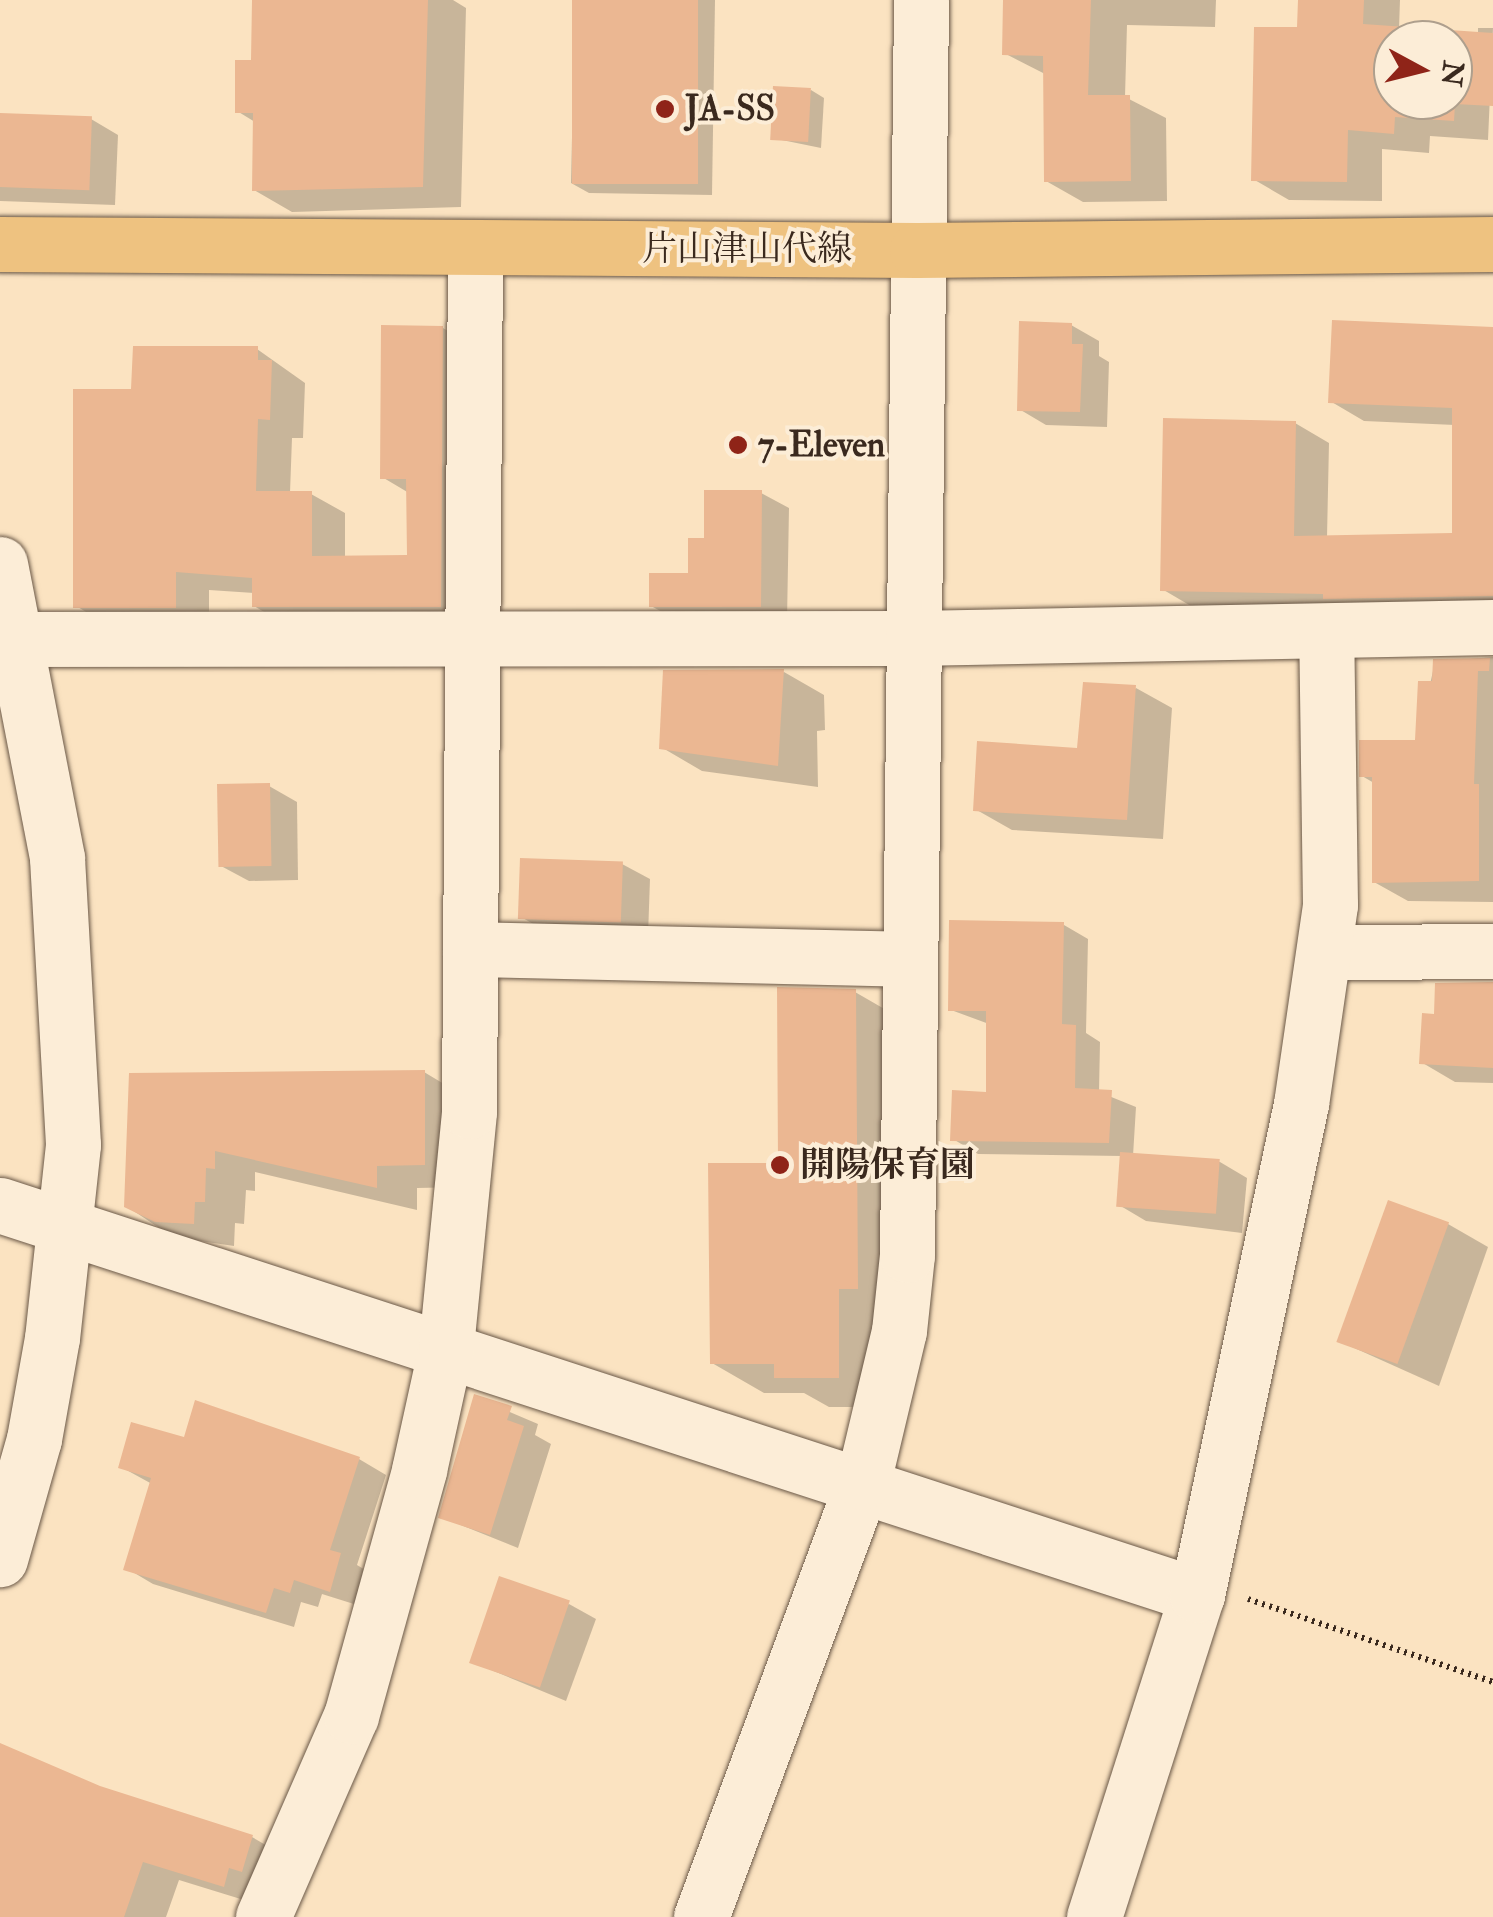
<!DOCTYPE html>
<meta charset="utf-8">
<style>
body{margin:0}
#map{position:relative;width:1493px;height:1917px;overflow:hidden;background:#fbe3c1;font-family:"IM FELL Double Pica","Noto Serif JP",serif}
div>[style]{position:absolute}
.shadow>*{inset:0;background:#0003}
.building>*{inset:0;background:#ebb792;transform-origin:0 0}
.path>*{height:6px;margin-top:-3px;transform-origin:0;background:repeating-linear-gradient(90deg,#3a291e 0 2.5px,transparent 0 7.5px)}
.roads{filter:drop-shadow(0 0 2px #6a5847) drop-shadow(0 0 2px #6a5847)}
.minor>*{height:55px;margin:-27.5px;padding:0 27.5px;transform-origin:27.5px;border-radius:27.5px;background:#fcedd7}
.major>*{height:55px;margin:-27.5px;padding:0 27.5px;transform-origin:27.5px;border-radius:27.5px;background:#eec280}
.dots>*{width:28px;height:28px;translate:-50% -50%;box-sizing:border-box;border:5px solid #fcedd7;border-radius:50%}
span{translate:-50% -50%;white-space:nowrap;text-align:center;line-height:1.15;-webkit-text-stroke:8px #fcedd7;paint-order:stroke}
.poi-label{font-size:35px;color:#3a291e;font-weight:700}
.left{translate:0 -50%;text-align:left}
.street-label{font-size:35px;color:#3a291e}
.north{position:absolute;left:1373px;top:20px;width:100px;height:100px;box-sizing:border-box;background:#fcedd7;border:2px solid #ae9f8d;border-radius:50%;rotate:97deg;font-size:28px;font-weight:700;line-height:40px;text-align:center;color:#3a291e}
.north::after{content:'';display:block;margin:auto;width:35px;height:45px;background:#8f2418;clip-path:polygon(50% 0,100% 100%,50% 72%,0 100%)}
</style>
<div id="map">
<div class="shadow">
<div style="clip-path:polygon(254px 0,453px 0,466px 8px,461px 207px,292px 212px,254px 190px,255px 122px,237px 111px,254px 63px)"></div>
<div style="clip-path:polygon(575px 0,715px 0,712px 195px,589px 193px,571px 183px)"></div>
<div style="clip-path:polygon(1006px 0,1216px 0,1215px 27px,1127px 25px,1125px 97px,1166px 118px,1167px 201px,1083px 202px,1046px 181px,1045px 74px,1004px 53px)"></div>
<div style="clip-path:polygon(evenodd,1301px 0,1400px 0,1399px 29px,1478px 34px,1478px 28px,1493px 28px,1488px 140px,1430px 136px,1429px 153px,1382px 149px,1382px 201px,1289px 200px,1253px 179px,1299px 30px,1301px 0,1393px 40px,1453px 40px,1453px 100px,1393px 100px,1393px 40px)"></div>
<div style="clip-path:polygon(811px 90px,824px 98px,821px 148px,772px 138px)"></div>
<div style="clip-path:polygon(0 116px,91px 119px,118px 135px,115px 205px,0 201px)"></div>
<div style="clip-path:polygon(1071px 325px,1099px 341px,1099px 356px,1109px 362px,1107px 427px,1046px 425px,1019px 409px)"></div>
<div style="clip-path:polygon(443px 328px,476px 348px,475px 625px,288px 626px,254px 606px,254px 593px,209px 590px,209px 626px,110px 626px,76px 606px,133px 391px,257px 349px,305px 383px,303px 438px,292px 438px,290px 493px,311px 494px,345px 513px,345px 558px,409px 557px,409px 493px,382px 477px)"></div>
<div style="clip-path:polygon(1493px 330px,1493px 614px,1196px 609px,1162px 589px,1295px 423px,1329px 443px,1327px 538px,1454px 536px,1455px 425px,1364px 421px,1330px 401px)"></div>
<div style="clip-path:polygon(761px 493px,789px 508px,787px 621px,679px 621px,651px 606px,690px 576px,706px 540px)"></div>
<div style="clip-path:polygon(1493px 657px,1493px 902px,1408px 901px,1374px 882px,1374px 783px,1362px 776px,1417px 743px,1435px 662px)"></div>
<div style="clip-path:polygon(784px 672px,824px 695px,825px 730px,817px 731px,818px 787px,702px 771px,661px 747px)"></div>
<div style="clip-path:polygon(1136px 688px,1172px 708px,1163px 839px,1012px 830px,975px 809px,1080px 750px)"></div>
<div style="clip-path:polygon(269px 786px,297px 802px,298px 880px,249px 881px,221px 866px)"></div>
<div style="clip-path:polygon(622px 864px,650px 879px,648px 936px,549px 933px,521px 917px)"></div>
<div style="clip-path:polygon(1064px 925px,1088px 939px,1086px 1033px,1100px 1042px,1099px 1092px,1136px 1107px,1133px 1156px,1220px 1162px,1247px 1178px,1242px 1233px,1146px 1221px,1119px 1205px,1122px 1156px,978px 1154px,953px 1139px,988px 1095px,989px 1024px,951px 1010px)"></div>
<div style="clip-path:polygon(1493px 983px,1493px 1083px,1455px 1082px,1421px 1062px,1436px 1016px)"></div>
<div style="clip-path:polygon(855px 992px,907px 1022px,891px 1407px,829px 1407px,804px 1393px,764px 1393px,712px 1363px,781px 1165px)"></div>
<div style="clip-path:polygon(424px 1072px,464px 1096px,465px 1187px,417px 1188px,417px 1210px,255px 1172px,255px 1191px,246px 1190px,244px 1224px,235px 1223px,234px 1246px,173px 1237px,126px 1206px,132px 1075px)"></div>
<div style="clip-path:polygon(1448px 1224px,1488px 1247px,1439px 1386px,1341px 1342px)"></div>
<div style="clip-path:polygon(475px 1397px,538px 1424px,535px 1435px,551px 1444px,518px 1548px,441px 1517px)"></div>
<div style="clip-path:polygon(185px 1440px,359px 1459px,386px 1475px,357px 1565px,367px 1571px,357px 1605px,322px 1594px,318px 1607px,301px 1602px,294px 1627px,153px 1584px,126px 1568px,152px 1484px,121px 1467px)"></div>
<div style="clip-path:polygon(569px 1604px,596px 1619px,566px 1701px,472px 1662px)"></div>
<div style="clip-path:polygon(99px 1789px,252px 1837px,288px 1858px,260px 1905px,179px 1880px,166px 1917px,0 1917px,0 1799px)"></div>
</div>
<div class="building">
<div style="clip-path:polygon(252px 0,428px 0,423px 187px,252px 191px,253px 113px,235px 113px,235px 60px,251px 60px)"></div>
<div style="left:572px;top:0;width:126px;height:184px"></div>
<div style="clip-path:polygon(1003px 0,1091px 0,1088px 95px,1130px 95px,1131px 181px,1044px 182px,1043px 56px,1002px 55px)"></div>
<div style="clip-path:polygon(evenodd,1298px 0,1364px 0,1363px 24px,1493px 33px,1493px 106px,1455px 104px,1454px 121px,1395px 117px,1394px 134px,1348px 130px,1347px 182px,1251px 181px,1254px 27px,1297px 27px,1298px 0,1393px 40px,1453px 40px,1453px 100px,1393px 100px,1393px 40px)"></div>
<div style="left:773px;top:86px;width:38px;height:54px;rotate:3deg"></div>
<div style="left:0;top:113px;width:92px;height:74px;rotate:2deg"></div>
<div style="clip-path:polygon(1332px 320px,1493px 327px,1493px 596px,1323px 599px,1323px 594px,1160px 591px,1163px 418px,1296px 421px,1294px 536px,1452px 533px,1452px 408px,1328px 403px)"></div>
<div style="clip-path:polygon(1019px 321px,1072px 323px,1072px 344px,1083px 344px,1080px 412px,1017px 411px)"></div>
<div style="clip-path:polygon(381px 325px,443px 326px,441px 607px,252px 607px,252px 578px,176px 572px,176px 608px,73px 608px,73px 389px,131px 389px,133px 346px,258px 346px,258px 360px,272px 360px,270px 420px,258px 419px,256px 491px,312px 491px,312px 556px,407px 555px,406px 479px,380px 479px)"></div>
<div style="clip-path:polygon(704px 490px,762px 490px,761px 607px,649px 607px,649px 573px,688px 573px,688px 538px,704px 538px)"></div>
<div style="clip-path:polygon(1490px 658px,1489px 671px,1478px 671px,1474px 784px,1479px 784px,1479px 881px,1372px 883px,1372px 777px,1359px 777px,1359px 740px,1415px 740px,1418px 681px,1432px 681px,1433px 659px)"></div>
<div style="clip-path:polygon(784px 669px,778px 766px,659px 749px,663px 670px)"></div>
<div style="clip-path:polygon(1083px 682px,1136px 685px,1127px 820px,973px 811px,977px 741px,1077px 748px)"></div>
<div style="left:270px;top:783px;width:83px;height:53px;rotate:89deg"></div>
<div style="left:520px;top:858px;width:103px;height:61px;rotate:2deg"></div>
<div style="clip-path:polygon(949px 920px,1064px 922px,1062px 1024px,1076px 1025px,1075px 1088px,1112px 1090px,1109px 1143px,950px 1141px,952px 1090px,986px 1092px,986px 1011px,948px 1011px)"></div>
<div style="clip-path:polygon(1493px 982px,1493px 1068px,1419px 1064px,1422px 1013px,1434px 1014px,1435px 983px)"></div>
<div style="clip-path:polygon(777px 987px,856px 989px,858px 1289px,839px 1289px,839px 1378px,774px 1378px,774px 1364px,710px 1364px,708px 1163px,778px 1163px)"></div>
<div style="clip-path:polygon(425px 1070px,425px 1165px,377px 1166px,377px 1188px,215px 1151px,215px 1169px,206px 1168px,205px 1202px,195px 1202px,194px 1224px,155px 1222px,124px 1207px,129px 1073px)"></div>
<div style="left:1120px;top:1152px;width:100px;height:55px;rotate:4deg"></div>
<div style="left:1388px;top:1200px;width:65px;height:151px;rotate:20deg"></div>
<div style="clip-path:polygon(474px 1394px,512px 1406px,507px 1420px,524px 1426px,490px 1535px,438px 1518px)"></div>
<div style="clip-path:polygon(195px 1400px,360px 1457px,330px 1550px,341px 1553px,330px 1592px,294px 1580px,290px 1593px,274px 1588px,266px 1613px,123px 1570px,151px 1478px,118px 1468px,131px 1422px,184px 1437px)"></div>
<div style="left:499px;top:1576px;width:75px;height:92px;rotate:19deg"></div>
<div style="clip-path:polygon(0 1743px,100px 1786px,253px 1835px,242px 1872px,229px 1868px,224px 1887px,143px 1862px,124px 1917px,0 1917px)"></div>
</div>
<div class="path">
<div style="left:1248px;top:1599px;width:259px;rotate:18.7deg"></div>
</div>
<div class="roads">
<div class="minor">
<div style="left:0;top:564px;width:299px;rotate:79deg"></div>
<div style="left:57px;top:858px;width:287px;rotate:86.8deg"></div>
<div style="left:73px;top:1145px;width:194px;rotate:96.2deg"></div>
<div style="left:52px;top:1338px;width:103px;rotate:100.1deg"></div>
<div style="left:34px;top:1439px;width:125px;rotate:105.8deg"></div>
<div style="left:0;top:639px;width:913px;rotate:-0.06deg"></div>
<div style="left:913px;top:638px;width:580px;rotate:-1.09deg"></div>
<div style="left:470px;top:949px;width:440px;rotate:1.3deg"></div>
<div style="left:1327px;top:952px;width:166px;rotate:-0.3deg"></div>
<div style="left:0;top:1205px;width:1259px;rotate:18.05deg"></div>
<div style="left:263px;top:1917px;width:219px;rotate:-66.4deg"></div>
<div style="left:351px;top:1716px;width:255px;rotate:-74.5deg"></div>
<div style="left:419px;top:1470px;width:126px;rotate:-77.6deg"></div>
<div style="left:446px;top:1347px;width:237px;rotate:-84.4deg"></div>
<div style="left:469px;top:1111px;width:864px;rotate:-89.6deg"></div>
<div style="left:701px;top:1917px;width:464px;rotate:-69.6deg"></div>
<div style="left:863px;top:1482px;width:155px;rotate:-76.6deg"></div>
<div style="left:899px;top:1331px;width:76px;rotate:-84deg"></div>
<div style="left:907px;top:1255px;width:1255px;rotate:-89.36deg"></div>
<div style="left:1094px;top:1917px;width:338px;rotate:-72.3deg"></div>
<div style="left:1197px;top:1595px;width:502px;rotate:-78.04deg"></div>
<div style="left:1301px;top:1104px;width:201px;rotate:-81.7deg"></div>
<div style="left:1330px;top:905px;width:274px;rotate:-90.8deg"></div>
</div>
<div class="major">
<div style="left:0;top:244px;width:917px;rotate:0.37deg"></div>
<div style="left:917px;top:250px;width:576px;rotate:-0.6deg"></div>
</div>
</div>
<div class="dots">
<div style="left:665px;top:109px;background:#8f2418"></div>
<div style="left:738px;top:445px;background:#8f2418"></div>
<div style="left:780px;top:1165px;background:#8f2418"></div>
</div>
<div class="poi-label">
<span class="left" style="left:685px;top:109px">JA-SS</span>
<span class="left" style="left:758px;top:445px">7-Eleven</span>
<span class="left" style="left:800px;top:1165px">開陽保育園</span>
</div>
<div class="street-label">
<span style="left:747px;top:249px">片山津山代線</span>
</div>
<div class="north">N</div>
</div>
